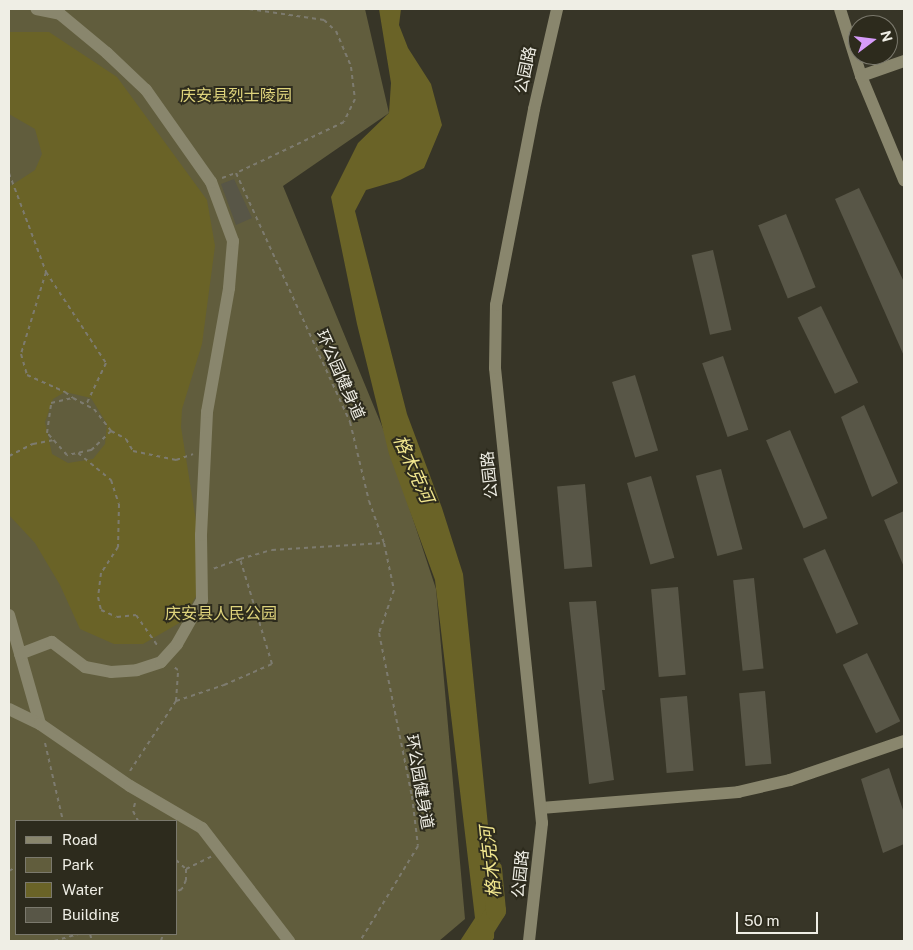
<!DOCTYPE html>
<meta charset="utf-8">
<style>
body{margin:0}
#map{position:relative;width:913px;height:950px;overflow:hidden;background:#373527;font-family:"Public Sans","Noto Sans SC",sans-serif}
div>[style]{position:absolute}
.green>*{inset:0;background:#615d3d}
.water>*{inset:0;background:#6a6327}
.river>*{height:20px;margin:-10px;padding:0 10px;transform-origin:10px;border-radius:10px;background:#6a6327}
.building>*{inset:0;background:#585647;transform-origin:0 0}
.path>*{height:2px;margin-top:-1px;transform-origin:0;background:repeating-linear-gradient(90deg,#7d7b6f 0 4px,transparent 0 8px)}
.minor>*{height:12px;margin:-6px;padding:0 6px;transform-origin:6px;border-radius:6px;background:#89866d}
span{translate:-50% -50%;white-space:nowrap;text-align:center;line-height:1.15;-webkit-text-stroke:4px #2d2b1d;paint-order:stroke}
.street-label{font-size:16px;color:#efeee5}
.park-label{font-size:16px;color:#dfd47c}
.water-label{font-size:18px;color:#f1e68e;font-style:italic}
.frame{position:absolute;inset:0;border:10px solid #efeee5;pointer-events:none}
.legend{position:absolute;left:15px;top:820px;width:162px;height:115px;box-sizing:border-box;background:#2d2b1d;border:1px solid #7b796d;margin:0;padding:6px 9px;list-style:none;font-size:15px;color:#efeee5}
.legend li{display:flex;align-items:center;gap:10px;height:25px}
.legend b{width:25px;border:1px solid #7b796d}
.north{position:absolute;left:848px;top:15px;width:50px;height:50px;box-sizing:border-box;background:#2d2b1d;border:1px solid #7b796d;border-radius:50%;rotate:75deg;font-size:14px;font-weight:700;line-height:20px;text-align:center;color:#efeee5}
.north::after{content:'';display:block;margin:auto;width:18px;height:22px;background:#d69bfa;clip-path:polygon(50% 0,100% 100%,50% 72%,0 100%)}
.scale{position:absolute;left:736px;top:912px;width:82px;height:22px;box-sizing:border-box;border:2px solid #efeee5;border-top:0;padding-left:6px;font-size:15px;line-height:18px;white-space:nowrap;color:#efeee5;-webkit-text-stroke:4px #2d2b1d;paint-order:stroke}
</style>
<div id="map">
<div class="green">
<div style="clip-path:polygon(evenodd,9px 9px,365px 9px,389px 113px,283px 186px,384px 431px,436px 589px,465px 919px,439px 941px,9px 941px,9px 9px,16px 821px,176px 821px,176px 934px,16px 934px,16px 821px)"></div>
</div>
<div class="water">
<div style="clip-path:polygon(379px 9px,401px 9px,399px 25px,408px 48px,431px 84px,442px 125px,424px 168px,400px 180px,366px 190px,355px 211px,407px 414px,442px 508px,463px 574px,495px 896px,494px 938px,492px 941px,460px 941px,475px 918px,435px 580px,389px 454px,357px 324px,331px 197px,358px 143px,389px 113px,391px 83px)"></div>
<div style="clip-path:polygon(evenodd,9px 32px,49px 32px,117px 77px,207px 200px,215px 246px,202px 344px,182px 409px,181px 427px,201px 552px,199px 591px,181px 622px,143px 644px,114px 644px,80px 629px,60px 585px,35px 543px,9px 515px,9px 187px,35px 170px,42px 154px,35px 129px,9px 114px,9px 32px,65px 392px,91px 398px,107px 424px,105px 444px,93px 459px,68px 463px,52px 454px,45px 422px,53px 399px,65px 392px)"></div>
</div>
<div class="river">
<div style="left:477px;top:941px;width:36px;rotate:-58deg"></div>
<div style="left:496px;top:911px;width:42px;rotate:-95.4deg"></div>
</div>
<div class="building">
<div style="clip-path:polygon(234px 179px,252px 218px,236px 225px,221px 184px)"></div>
<div style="clip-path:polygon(859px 188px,904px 282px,904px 356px,835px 199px)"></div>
<div style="left:786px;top:214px;width:79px;height:30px;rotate:68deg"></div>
<div style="left:713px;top:250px;width:82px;height:22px;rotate:77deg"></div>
<div style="left:821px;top:306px;width:85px;height:26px;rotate:64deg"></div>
<div style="left:723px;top:356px;width:78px;height:22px;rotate:71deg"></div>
<div style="left:635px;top:375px;width:79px;height:24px;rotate:73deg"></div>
<div style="clip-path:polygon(864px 405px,898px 483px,872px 497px,841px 417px)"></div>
<div style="left:790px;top:430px;width:96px;height:26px;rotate:67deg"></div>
<div style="left:721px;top:469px;width:83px;height:26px;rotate:75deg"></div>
<div style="left:651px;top:476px;width:85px;height:25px;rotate:74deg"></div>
<div style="left:585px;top:484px;width:83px;height:28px;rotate:85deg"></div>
<div style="clip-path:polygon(904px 511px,904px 567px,884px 520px)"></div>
<div style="left:825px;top:549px;width:82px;height:24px;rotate:66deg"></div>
<div style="left:754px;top:578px;width:91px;height:21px;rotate:84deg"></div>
<div style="left:678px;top:587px;width:88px;height:27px;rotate:85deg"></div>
<div style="clip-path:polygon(596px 601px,605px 690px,602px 690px,614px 780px,589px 784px,569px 602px)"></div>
<div style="left:867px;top:653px;width:76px;height:27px;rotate:64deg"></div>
<div style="left:765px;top:691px;width:73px;height:26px;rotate:85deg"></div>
<div style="left:687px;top:696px;width:75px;height:27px;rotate:85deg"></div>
<div style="clip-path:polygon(889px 768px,904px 813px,904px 844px,883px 853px,861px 779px)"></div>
</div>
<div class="path">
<div style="left:249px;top:9px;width:76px;rotate:8.3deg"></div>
<div style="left:324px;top:20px;width:16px;rotate:43deg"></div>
<div style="left:336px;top:31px;width:39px;rotate:67deg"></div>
<div style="left:351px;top:67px;width:32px;rotate:83deg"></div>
<div style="left:355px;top:99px;width:25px;rotate:116deg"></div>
<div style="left:344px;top:122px;width:119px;rotate:154.7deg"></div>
<div style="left:236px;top:173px;width:274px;rotate:65.4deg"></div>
<div style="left:350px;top:422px;width:81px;rotate:76.5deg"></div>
<div style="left:369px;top:501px;width:45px;rotate:70.3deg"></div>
<div style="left:384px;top:543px;width:48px;rotate:78deg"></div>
<div style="left:394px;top:590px;width:46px;rotate:109.2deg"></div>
<div style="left:379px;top:633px;width:166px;rotate:78.6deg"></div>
<div style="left:412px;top:796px;width:50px;rotate:83.2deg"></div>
<div style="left:418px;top:846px;width:111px;rotate:121.4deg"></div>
<div style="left:9px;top:173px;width:106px;rotate:69.5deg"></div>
<div style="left:46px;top:272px;width:109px;rotate:56.6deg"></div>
<div style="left:106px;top:363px;width:47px;rotate:115.5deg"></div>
<div style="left:222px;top:178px;width:15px;rotate:-20deg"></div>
<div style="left:46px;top:272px;width:86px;rotate:107deg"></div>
<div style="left:21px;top:354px;width:22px;rotate:74deg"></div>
<div style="left:27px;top:375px;width:42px;rotate:24.1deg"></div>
<div style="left:65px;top:392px;width:10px;rotate:37deg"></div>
<div style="left:111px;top:431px;width:28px;rotate:136deg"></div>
<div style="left:91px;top:450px;width:25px;rotate:168deg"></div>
<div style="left:67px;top:455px;width:30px;rotate:-132deg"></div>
<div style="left:47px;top:433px;width:30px;rotate:-82deg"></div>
<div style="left:51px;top:403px;width:23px;rotate:-13deg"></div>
<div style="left:73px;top:398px;width:24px;rotate:28deg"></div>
<div style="left:94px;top:409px;width:28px;rotate:52deg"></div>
<div style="left:111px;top:431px;width:17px;rotate:28deg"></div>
<div style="left:126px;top:439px;width:14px;rotate:60deg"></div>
<div style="left:133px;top:451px;width:44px;rotate:11.8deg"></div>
<div style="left:176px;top:460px;width:18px;rotate:-19deg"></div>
<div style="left:78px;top:453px;width:43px;rotate:39.3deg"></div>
<div style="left:111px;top:480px;width:25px;rotate:72deg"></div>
<div style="left:119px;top:504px;width:43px;rotate:91.3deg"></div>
<div style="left:118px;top:547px;width:31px;rotate:123deg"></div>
<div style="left:101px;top:573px;width:24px;rotate:97deg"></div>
<div style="left:98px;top:597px;width:13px;rotate:77deg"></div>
<div style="left:101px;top:610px;width:17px;rotate:24deg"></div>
<div style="left:117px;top:617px;width:19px;rotate:-6deg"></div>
<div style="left:136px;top:615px;width:39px;rotate:55deg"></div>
<div style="left:9px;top:456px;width:27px;rotate:-27deg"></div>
<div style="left:33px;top:444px;width:20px;rotate:-11deg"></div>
<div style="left:240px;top:559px;width:33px;rotate:-16deg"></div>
<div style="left:272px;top:550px;width:111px;rotate:-3.6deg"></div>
<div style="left:176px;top:701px;width:51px;rotate:-18.4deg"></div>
<div style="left:224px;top:685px;width:52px;rotate:-23.6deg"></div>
<div style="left:272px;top:664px;width:110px;rotate:-106.9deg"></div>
<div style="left:240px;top:559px;width:29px;rotate:160deg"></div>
<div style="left:45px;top:743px;width:80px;rotate:77deg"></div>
<div style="left:130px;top:771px;width:84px;rotate:-56.7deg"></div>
<div style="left:176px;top:701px;width:31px;rotate:-86deg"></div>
<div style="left:178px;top:670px;width:5px;rotate:-143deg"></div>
<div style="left:135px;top:803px;width:8px;rotate:104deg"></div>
<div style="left:133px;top:811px;width:11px;rotate:63deg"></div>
<div style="left:176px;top:860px;width:13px;rotate:42deg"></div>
<div style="left:186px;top:869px;width:11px;rotate:90deg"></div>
<div style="left:186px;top:880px;width:10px;rotate:114deg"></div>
<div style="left:182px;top:889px;width:7px;rotate:153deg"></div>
<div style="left:186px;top:869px;width:28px;rotate:-26deg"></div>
<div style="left:9px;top:871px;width:8px;rotate:-30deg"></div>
<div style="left:90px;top:934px;width:7px;rotate:74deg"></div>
<div style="left:54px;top:941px;width:25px;rotate:-16deg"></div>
<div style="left:161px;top:941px;width:7px;rotate:-74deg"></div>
</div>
<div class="minor">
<div style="left:840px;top:9px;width:70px;rotate:72.6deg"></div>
<div style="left:861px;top:76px;width:113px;rotate:67.5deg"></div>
<div style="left:861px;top:76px;width:46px;rotate:-19.2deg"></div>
<div style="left:9px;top:615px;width:113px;rotate:74.1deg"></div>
<div style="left:20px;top:654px;width:34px;rotate:-21deg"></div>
<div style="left:52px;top:642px;width:41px;rotate:37.1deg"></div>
<div style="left:85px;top:667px;width:26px;rotate:11deg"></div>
<div style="left:111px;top:672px;width:26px;rotate:-4deg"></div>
<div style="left:137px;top:670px;width:25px;rotate:-18deg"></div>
<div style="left:161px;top:662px;width:24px;rotate:-48deg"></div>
<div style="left:177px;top:644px;width:51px;rotate:-60.4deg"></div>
<div style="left:202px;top:600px;width:65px;rotate:-90.9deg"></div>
<div style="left:201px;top:535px;width:123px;rotate:-87.2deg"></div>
<div style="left:207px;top:412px;width:126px;rotate:-79.9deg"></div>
<div style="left:229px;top:288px;width:47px;rotate:-85.1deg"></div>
<div style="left:233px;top:241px;width:63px;rotate:-110.4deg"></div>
<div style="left:211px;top:182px;width:113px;rotate:-125.2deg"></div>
<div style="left:146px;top:90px;width:54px;rotate:-136.5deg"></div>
<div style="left:107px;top:53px;width:61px;rotate:-140.3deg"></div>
<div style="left:60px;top:14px;width:24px;rotate:-168deg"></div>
<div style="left:9px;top:709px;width:34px;rotate:26deg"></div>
<div style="left:40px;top:724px;width:109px;rotate:34.6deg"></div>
<div style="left:130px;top:786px;width:83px;rotate:30.3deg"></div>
<div style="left:202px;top:828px;width:143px;rotate:52.4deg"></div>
<div style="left:541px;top:808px;width:198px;rotate:-4.6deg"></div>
<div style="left:738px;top:792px;width:53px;rotate:-13deg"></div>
<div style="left:790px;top:780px;width:120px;rotate:-18.9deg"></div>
<div style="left:529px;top:941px;width:119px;rotate:-83.7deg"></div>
<div style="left:542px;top:823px;width:457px;rotate:-95.9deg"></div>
<div style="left:495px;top:368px;width:63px;rotate:-89.1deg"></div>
<div style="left:496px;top:305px;width:200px;rotate:-79deg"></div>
<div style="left:534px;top:109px;width:103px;rotate:-77deg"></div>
</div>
<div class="street-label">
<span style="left:526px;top:70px;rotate:-78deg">公园路</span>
<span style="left:340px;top:375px;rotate:66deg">环公园健身道</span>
<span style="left:490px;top:475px;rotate:-96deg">公园路</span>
<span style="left:419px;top:782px;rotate:80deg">环公园健身道</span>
<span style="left:521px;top:874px;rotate:-84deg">公园路</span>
</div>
<div class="park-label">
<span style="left:236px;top:96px">庆安县烈士陵园</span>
<span style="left:221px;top:614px">庆安县人民公园</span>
</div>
<div class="water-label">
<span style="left:413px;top:469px;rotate:66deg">格木克河</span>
<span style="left:491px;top:862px;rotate:-96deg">格木克河</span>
</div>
<div class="frame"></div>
<ul class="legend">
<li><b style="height:6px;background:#89866d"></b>Road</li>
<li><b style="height:14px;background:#615d3d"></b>Park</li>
<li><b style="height:14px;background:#6a6327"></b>Water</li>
<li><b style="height:14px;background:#585647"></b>Building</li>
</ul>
<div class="north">N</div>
<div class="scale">50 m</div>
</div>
